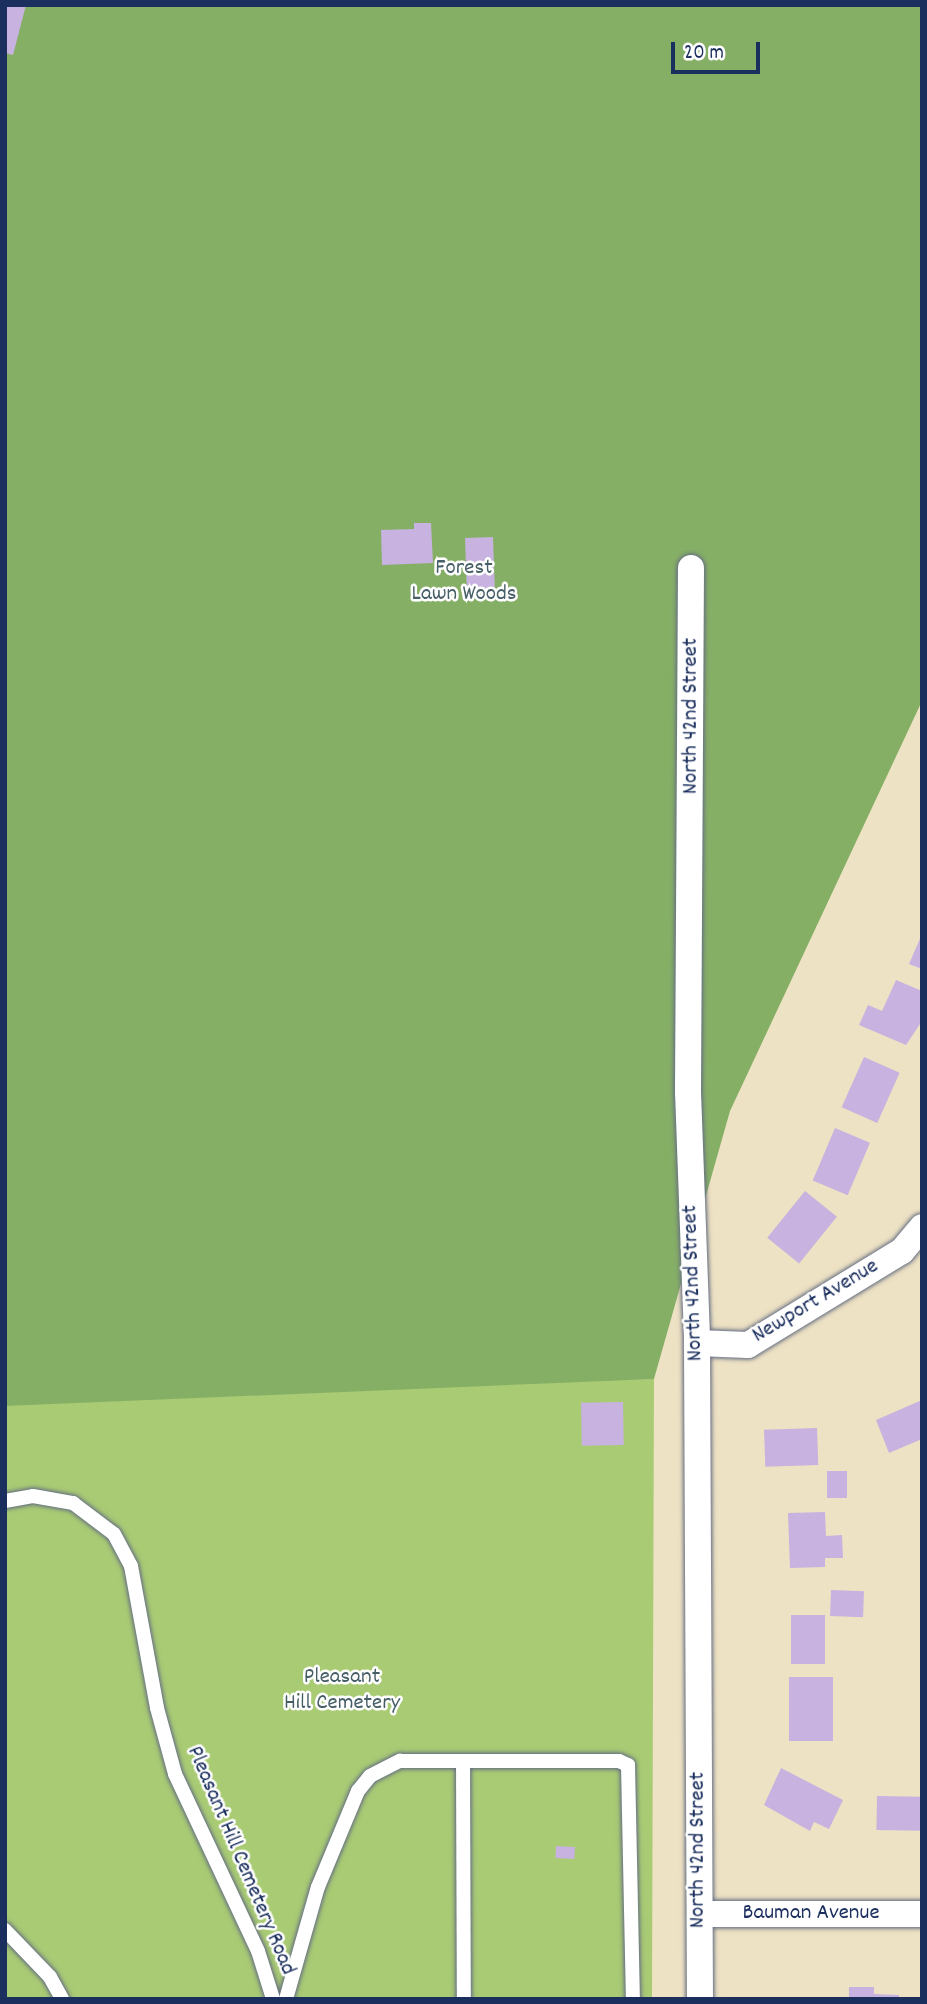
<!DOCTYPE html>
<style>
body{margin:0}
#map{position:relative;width:927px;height:2004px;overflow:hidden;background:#eee2c4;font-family:Dekko,sans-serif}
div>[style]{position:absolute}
.green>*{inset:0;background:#a9cb74}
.forest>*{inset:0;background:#86af66}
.building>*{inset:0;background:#c7b2e0;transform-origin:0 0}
.roads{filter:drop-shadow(0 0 2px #656e82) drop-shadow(0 0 2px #656e82)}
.lane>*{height:14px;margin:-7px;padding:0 7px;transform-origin:7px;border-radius:7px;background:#fff}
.street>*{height:26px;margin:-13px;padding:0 13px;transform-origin:13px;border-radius:13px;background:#fff}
span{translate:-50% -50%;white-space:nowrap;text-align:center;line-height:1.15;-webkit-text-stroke:5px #fff;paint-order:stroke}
.park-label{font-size:23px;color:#465e65}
.street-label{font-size:23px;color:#1b2f5e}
.frame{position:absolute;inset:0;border:7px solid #1b2f5e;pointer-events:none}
.scale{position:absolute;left:671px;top:42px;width:89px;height:32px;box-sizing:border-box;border:4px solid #1b2f5e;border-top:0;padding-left:9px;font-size:21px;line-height:24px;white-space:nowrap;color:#1b2f5e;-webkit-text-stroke:5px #fff;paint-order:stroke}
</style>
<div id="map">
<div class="green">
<div style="clip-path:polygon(654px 1379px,652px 1999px,5px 1999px,5px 1384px,270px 1386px)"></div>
</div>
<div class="forest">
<div style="clip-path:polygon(5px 5px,922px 5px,922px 701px,730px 1111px,654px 1379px,5px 1406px)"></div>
</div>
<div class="building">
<div style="clip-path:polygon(5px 5px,26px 5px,13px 55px,5px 53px)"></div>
<div style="clip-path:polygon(414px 523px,431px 523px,433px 563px,382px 565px,381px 530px,414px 529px)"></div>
<div style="left:493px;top:537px;width:54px;height:28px;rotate:88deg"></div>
<div style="clip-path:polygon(922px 934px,922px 969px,909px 964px)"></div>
<div style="clip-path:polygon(896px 980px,922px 991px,922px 1021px,906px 1045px,859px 1025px,868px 1005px,882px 1011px)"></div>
<div style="left:864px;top:1057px;width:39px;height:55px;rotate:24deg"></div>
<div style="left:835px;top:1128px;width:38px;height:57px;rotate:23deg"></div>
<div style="left:805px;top:1191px;width:41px;height:60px;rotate:39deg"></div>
<div style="clip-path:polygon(922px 1400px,922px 1439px,889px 1453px,876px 1420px)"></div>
<div style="left:623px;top:1402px;width:43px;height:42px;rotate:89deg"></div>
<div style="left:817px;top:1428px;width:37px;height:53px;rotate:88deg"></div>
<div style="left:827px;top:1471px;width:20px;height:27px"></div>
<div style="clip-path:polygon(825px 1512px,826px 1536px,842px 1535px,843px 1558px,825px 1558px,825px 1567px,790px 1568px,788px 1513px)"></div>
<div style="left:831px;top:1590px;width:33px;height:26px;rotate:2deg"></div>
<div style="left:791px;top:1615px;width:34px;height:49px"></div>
<div style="left:789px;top:1677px;width:44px;height:64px"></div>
<div style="clip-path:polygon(781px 1768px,843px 1800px,829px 1829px,814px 1822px,810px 1831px,764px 1805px)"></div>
<div style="left:877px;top:1796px;width:45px;height:34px;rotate:1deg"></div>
<div style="left:556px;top:1846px;width:19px;height:12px;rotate:3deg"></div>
<div style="clip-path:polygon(849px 1987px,874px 1987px,874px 1994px,899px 1995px,899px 1999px,849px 1999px)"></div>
</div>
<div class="roads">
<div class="lane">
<div style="left:5px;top:1501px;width:28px;rotate:-10deg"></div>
<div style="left:33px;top:1496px;width:41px;rotate:9.9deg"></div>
<div style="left:73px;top:1503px;width:51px;rotate:37.1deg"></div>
<div style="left:114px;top:1534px;width:36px;rotate:62deg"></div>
<div style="left:131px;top:1566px;width:144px;rotate:79.6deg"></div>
<div style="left:157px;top:1708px;width:68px;rotate:74.7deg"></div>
<div style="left:175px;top:1774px;width:195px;rotate:64.9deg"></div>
<div style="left:258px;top:1951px;width:50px;rotate:72.6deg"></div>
<div style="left:463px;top:1761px;width:238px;rotate:89.8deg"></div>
<div style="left:5px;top:1930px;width:65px;rotate:46.2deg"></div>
<div style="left:50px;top:1977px;width:25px;rotate:61deg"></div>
<div style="left:286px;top:1999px;width:116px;rotate:-74.1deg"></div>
<div style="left:318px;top:1887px;width:104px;rotate:-67.4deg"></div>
<div style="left:358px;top:1791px;width:19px;rotate:-51deg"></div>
<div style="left:370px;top:1776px;width:34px;rotate:-27deg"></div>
<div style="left:400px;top:1761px;width:219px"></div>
<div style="left:619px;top:1761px;width:10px;rotate:24deg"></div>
<div style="left:628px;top:1765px;width:234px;rotate:88.8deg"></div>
</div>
<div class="street">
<div style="left:691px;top:568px;width:524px;rotate:90.33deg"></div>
<div style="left:688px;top:1092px;width:251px;rotate:87.9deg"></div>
<div style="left:697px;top:1343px;width:656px;rotate:89.74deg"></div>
<div style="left:697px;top:1343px;width:51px;rotate:2.2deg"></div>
<div style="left:748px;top:1345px;width:180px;rotate:-31.4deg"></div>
<div style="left:902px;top:1251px;width:31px;rotate:-50deg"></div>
<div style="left:700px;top:1914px;width:222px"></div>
</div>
</div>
<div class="park-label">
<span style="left:464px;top:582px">Forest<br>Lawn Woods</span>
<span style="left:342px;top:1691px">Pleasant<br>Hill Cemetery</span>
</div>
<div class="street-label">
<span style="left:692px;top:716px;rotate:-90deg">North 42nd Street</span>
<span style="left:694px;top:1283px;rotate:-92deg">North 42nd Street</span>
<span style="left:816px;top:1302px;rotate:-31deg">Newport Avenue</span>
<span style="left:699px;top:1850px;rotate:-90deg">North 42nd Street</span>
<span style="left:240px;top:1861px;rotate:67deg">Pleasant Hill Cemetery Road</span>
<span style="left:811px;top:1914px">Bauman Avenue</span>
</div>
<div class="frame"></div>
<div class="scale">20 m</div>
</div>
